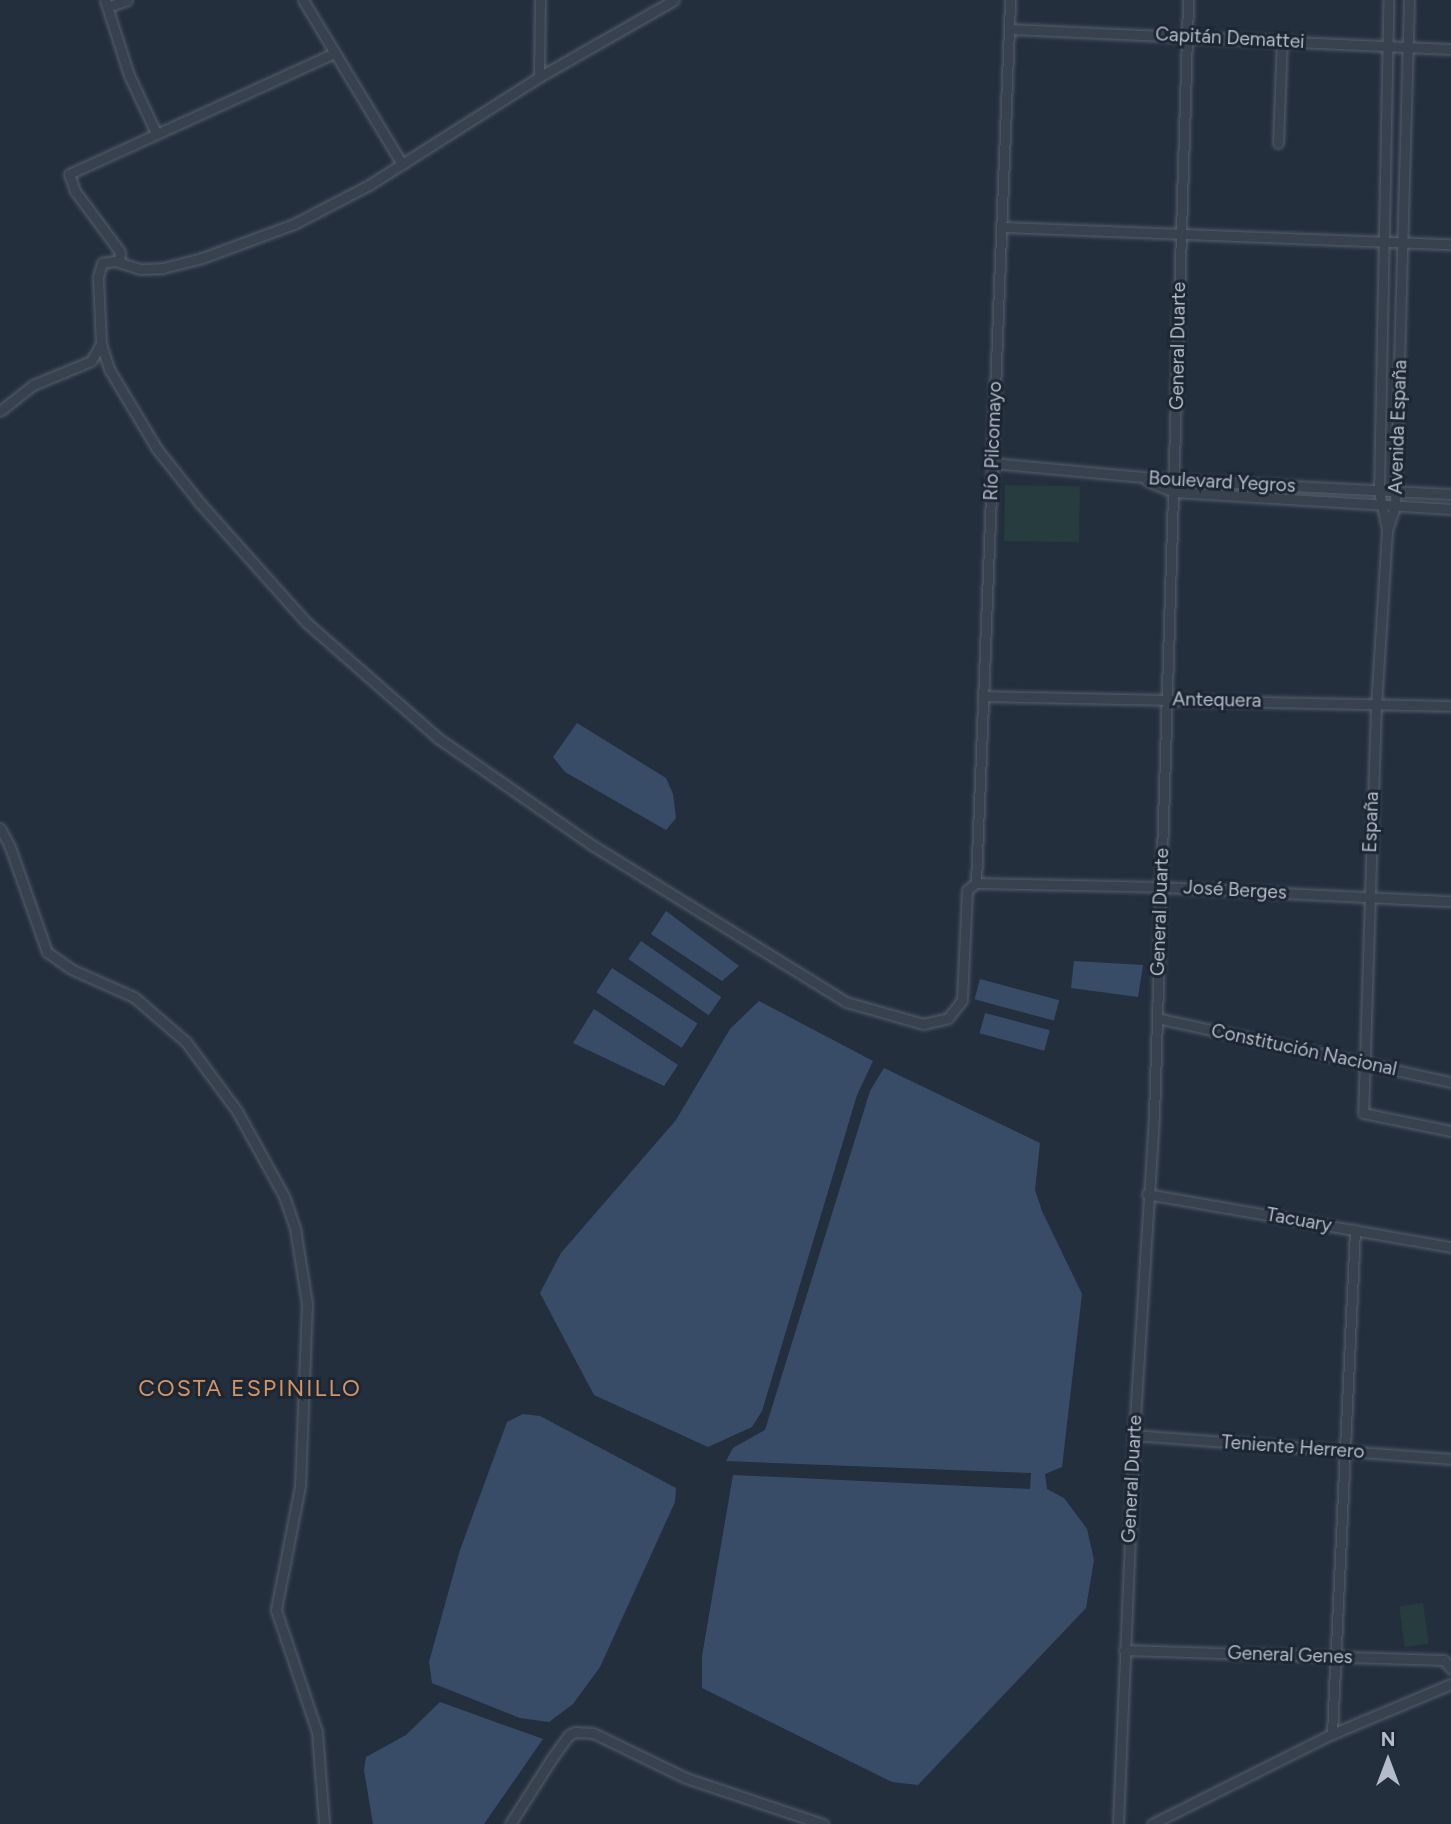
<!DOCTYPE html>
<meta charset="utf-8">
<style>
body{margin:0}
#map{position:relative;width:1451px;height:1824px;overflow:hidden;background:#242f3e;font-family:Figtree,sans-serif}
div>[style]{position:absolute}
.green>*{inset:0;background:#263c3f;transform-origin:0 0}
.water>*{inset:0;background:#394c67;transform-origin:0 0}
.roads{filter:drop-shadow(0 0 2px #565f6c) drop-shadow(0 0 2px #565f6c)}
.minor>*{height:9px;margin:-4.5px;padding:0 4.5px;transform-origin:4.5px;border-radius:4.5px;background:#38414e}
span{translate:-50% -50%;white-space:nowrap;text-align:center;line-height:1.15;-webkit-text-stroke:6px #1d2633;paint-order:stroke}
.street-label{font-size:19px;color:#b4bcc9}
.quarter-label{font-size:23px;color:#d59563;letter-spacing:2px}
.north{position:absolute;left:1353px;top:1726px;width:70px;height:70px;-webkit-text-stroke:5px #1d2633;paint-order:stroke;rotate:0deg;font-size:19px;font-weight:700;line-height:28px;text-align:center;color:#b4bcc9}
.north::after{content:'';display:block;margin:auto;width:24px;height:32px;background:#b4bcc9;clip-path:polygon(50% 0,100% 100%,50% 72%,0 100%)}
</style>
<div id="map">
<div class="green">
<div style="left:1005px;top:485px;width:75px;height:56px;rotate:1deg"></div>
<div style="left:1423px;top:1603px;width:41px;height:24px;rotate:82deg"></div>
</div>
<div class="water">
<div style="clip-path:polygon(577px 723px,666px 778px,673px 794px,676px 818px,666px 830px,565px 772px,553px 757px)"></div>
<div style="clip-path:polygon(666px 911px,739px 966px,722px 981px,651px 934px)"></div>
<div style="left:641px;top:941px;width:98px;height:22px;rotate:35deg"></div>
<div style="clip-path:polygon(1074px 961px,1143px 965px,1138px 997px,1071px 988px)"></div>
<div style="left:612px;top:968px;width:102px;height:29px;rotate:33deg"></div>
<div style="left:980px;top:979px;width:82px;height:21px;rotate:15deg"></div>
<div style="clip-path:polygon(759px 1001px,873px 1061px,857px 1095px,762px 1411px,752px 1427px,708px 1447px,594px 1395px,540px 1293px,561px 1253px,676px 1120px,730px 1029px)"></div>
<div style="clip-path:polygon(594px 1009px,678px 1065px,664px 1086px,573px 1043px)"></div>
<div style="left:985px;top:1013px;width:67px;height:21px;rotate:15deg"></div>
<div style="clip-path:polygon(884px 1068px,1040px 1143px,1035px 1190px,1042px 1211px,1082px 1294px,1062px 1467px,1045px 1474px,1047px 1489px,1064px 1498px,1087px 1529px,1094px 1560px,1086px 1608px,918px 1785px,892px 1782px,702px 1688px,702px 1656px,733px 1475px,1030px 1489px,1031px 1473px,726px 1461px,733px 1448px,765px 1430px,870px 1091px)"></div>
<div style="clip-path:polygon(523px 1414px,540px 1416px,676px 1488px,675px 1502px,600px 1667px,573px 1704px,549px 1722px,520px 1718px,432px 1683px,429px 1662px,460px 1550px,507px 1422px)"></div>
<div style="clip-path:polygon(440px 1702px,543px 1739px,484px 1824px,373px 1824px,364px 1770px,366px 1757px,406px 1735px)"></div>
</div>
<div class="roads">
<div class="minor">
<div style="left:105px;top:0;width:79px;rotate:72.3deg"></div>
<div style="left:129px;top:75px;width:64px;rotate:65deg"></div>
<div style="left:303px;top:0;width:192px;rotate:58.9deg"></div>
<div style="left:1409px;top:0;width:506px;rotate:91.58deg"></div>
<div style="left:1395px;top:506px;width:26px;rotate:108deg"></div>
<div style="left:1387px;top:531px;width:173px;rotate:93.6deg"></div>
<div style="left:1376px;top:704px;width:409px;rotate:91.8deg"></div>
<div style="left:1363px;top:1113px;width:90px;rotate:11.6deg"></div>
<div style="left:107px;top:7px;width:21px;rotate:-19deg"></div>
<div style="left:1009px;top:29px;width:442px;rotate:2.6deg"></div>
<div style="left:539px;top:77px;width:77px;rotate:-89.3deg"></div>
<div style="left:1278px;top:143px;width:102px;rotate:-87.8deg"></div>
<div style="left:1002px;top:227px;width:449px;rotate:2.2deg"></div>
<div style="left:119px;top:262px;width:10px;rotate:-84deg"></div>
<div style="left:120px;top:252px;width:9px;rotate:-126deg"></div>
<div style="left:115px;top:245px;width:67px;rotate:-126.5deg"></div>
<div style="left:75px;top:191px;width:18px;rotate:-109deg"></div>
<div style="left:69px;top:174px;width:292px;rotate:-24.5deg"></div>
<div style="left:101px;top:344px;width:26px;rotate:72deg"></div>
<div style="left:109px;top:369px;width:93px;rotate:59deg"></div>
<div style="left:157px;top:449px;width:68px;rotate:51.6deg"></div>
<div style="left:199px;top:502px;width:161px;rotate:48.3deg"></div>
<div style="left:306px;top:622px;width:176px;rotate:41.3deg"></div>
<div style="left:438px;top:738px;width:188px;rotate:34.8deg"></div>
<div style="left:592px;top:845px;width:299px;rotate:31.7deg"></div>
<div style="left:846px;top:1002px;width:80px;rotate:15.9deg"></div>
<div style="left:923px;top:1024px;width:26px;rotate:-13deg"></div>
<div style="left:948px;top:1018px;width:23px;rotate:-52deg"></div>
<div style="left:962px;top:1000px;width:110px;rotate:-87.4deg"></div>
<div style="left:967px;top:890px;width:11px;rotate:-38deg"></div>
<div style="left:0;top:411px;width:42px;rotate:-38.2deg"></div>
<div style="left:33px;top:385px;width:63px;rotate:-22.5deg"></div>
<div style="left:91px;top:361px;width:20px;rotate:-60deg"></div>
<div style="left:101px;top:344px;width:67px;rotate:-92.6deg"></div>
<div style="left:98px;top:277px;width:15px;rotate:-74deg"></div>
<div style="left:102px;top:263px;width:13px;rotate:-9deg"></div>
<div style="left:115px;top:261px;width:26px;rotate:18deg"></div>
<div style="left:140px;top:269px;width:23px;rotate:-2deg"></div>
<div style="left:163px;top:268px;width:40px;rotate:-14.4deg"></div>
<div style="left:202px;top:258px;width:98px;rotate:-20.3deg"></div>
<div style="left:294px;top:224px;width:85px;rotate:-27.5deg"></div>
<div style="left:369px;top:185px;width:201px;rotate:-32.4deg"></div>
<div style="left:539px;top:77px;width:155px;rotate:-29.7deg"></div>
<div style="left:992px;top:463px;width:184px;rotate:5.3deg"></div>
<div style="left:1175px;top:480px;width:276px;rotate:2.9deg"></div>
<div style="left:1147px;top:481px;width:29px;rotate:22deg"></div>
<div style="left:1174px;top:492px;width:278px;rotate:3.5deg"></div>
<div style="left:1387px;top:529px;width:40px;rotate:-102deg"></div>
<div style="left:1379px;top:490px;width:490px;rotate:-88.9deg"></div>
<div style="left:983px;top:696px;width:468px;rotate:1.2deg"></div>
<div style="left:0;top:828px;width:21px;rotate:62deg"></div>
<div style="left:10px;top:847px;width:111px;rotate:70.6deg"></div>
<div style="left:47px;top:952px;width:29px;rotate:35deg"></div>
<div style="left:71px;top:969px;width:69px;rotate:24deg"></div>
<div style="left:134px;top:997px;width:69px;rotate:40.9deg"></div>
<div style="left:186px;top:1042px;width:86px;rotate:53.5deg"></div>
<div style="left:237px;top:1111px;width:97px;rotate:61.1deg"></div>
<div style="left:284px;top:1196px;width:34px;rotate:71deg"></div>
<div style="left:295px;top:1228px;width:77px;rotate:81deg"></div>
<div style="left:307px;top:1304px;width:182px;rotate:92.2deg"></div>
<div style="left:300px;top:1486px;width:126px;rotate:101deg"></div>
<div style="left:276px;top:1610px;width:129px;rotate:71.4deg"></div>
<div style="left:317px;top:1732px;width:92px;rotate:85.6deg"></div>
<div style="left:976px;top:883px;width:884px;rotate:-87.79deg"></div>
<div style="left:976px;top:883px;width:185px;rotate:1.2deg"></div>
<div style="left:1161px;top:887px;width:290px;rotate:2.8deg"></div>
<div style="left:1157px;top:1018px;width:301px;rotate:12.3deg"></div>
<div style="left:1147px;top:1194px;width:309px;rotate:9.9deg"></div>
<div style="left:1134px;top:1435px;width:318px;rotate:4.3deg"></div>
<div style="left:1124px;top:1650px;width:320px;rotate:1.8deg"></div>
<div style="left:1444px;top:1660px;width:11px;rotate:52deg"></div>
<div style="left:1332px;top:1734px;width:505px;rotate:-87.39deg"></div>
<div style="left:510px;top:1824px;width:78px;rotate:-57.5deg"></div>
<div style="left:552px;top:1758px;width:29px;rotate:-54deg"></div>
<div style="left:569px;top:1735px;width:7px;rotate:-27deg"></div>
<div style="left:575px;top:1732px;width:18px;rotate:3deg"></div>
<div style="left:593px;top:1733px;width:103px;rotate:25.8deg"></div>
<div style="left:686px;top:1778px;width:145px;rotate:18.6deg"></div>
<div style="left:1118px;top:1824px;width:389px;rotate:-87.6deg"></div>
<div style="left:1134px;top:1435px;width:320px;rotate:-86.4deg"></div>
<div style="left:1154px;top:1116px;width:1117px;rotate:-88.25deg"></div>
<div style="left:1152px;top:1824px;width:201px;rotate:-26.6deg"></div>
<div style="left:1332px;top:1734px;width:129px;rotate:-22.8deg"></div>
</div>
</div>
<div class="street-label">
<span style="left:1230px;top:38px;rotate:3deg">Capitán Demattei</span>
<span style="left:1178px;top:346px;rotate:-89deg">General Duarte</span>
<span style="left:1398px;top:427px;rotate:-88deg">Avenida España</span>
<span style="left:993px;top:441px;rotate:-88deg">Río Pilcomayo</span>
<span style="left:1222px;top:482px;rotate:3deg">Boulevard Yegros</span>
<span style="left:1217px;top:700px;rotate:1deg">Antequera</span>
<span style="left:1371px;top:822px;rotate:-88deg">España</span>
<span style="left:1235px;top:890px;rotate:3deg">José Berges</span>
<span style="left:1160px;top:912px;rotate:-88deg">General Duarte</span>
<span style="left:1304px;top:1050px;rotate:12deg">Constitución Nacional</span>
<span style="left:1299px;top:1220px;rotate:10deg">Tacuary</span>
<span style="left:1293px;top:1447px;rotate:4deg">Teniente Herrero</span>
<span style="left:1132px;top:1479px;rotate:-87deg">General Duarte</span>
<span style="left:1290px;top:1655px;rotate:2deg">General Genes</span>
</div>
<div class="quarter-label">
<span style="left:250px;top:1388px">COSTA ESPINILLO</span>
</div>
<div class="north">N</div>
</div>
